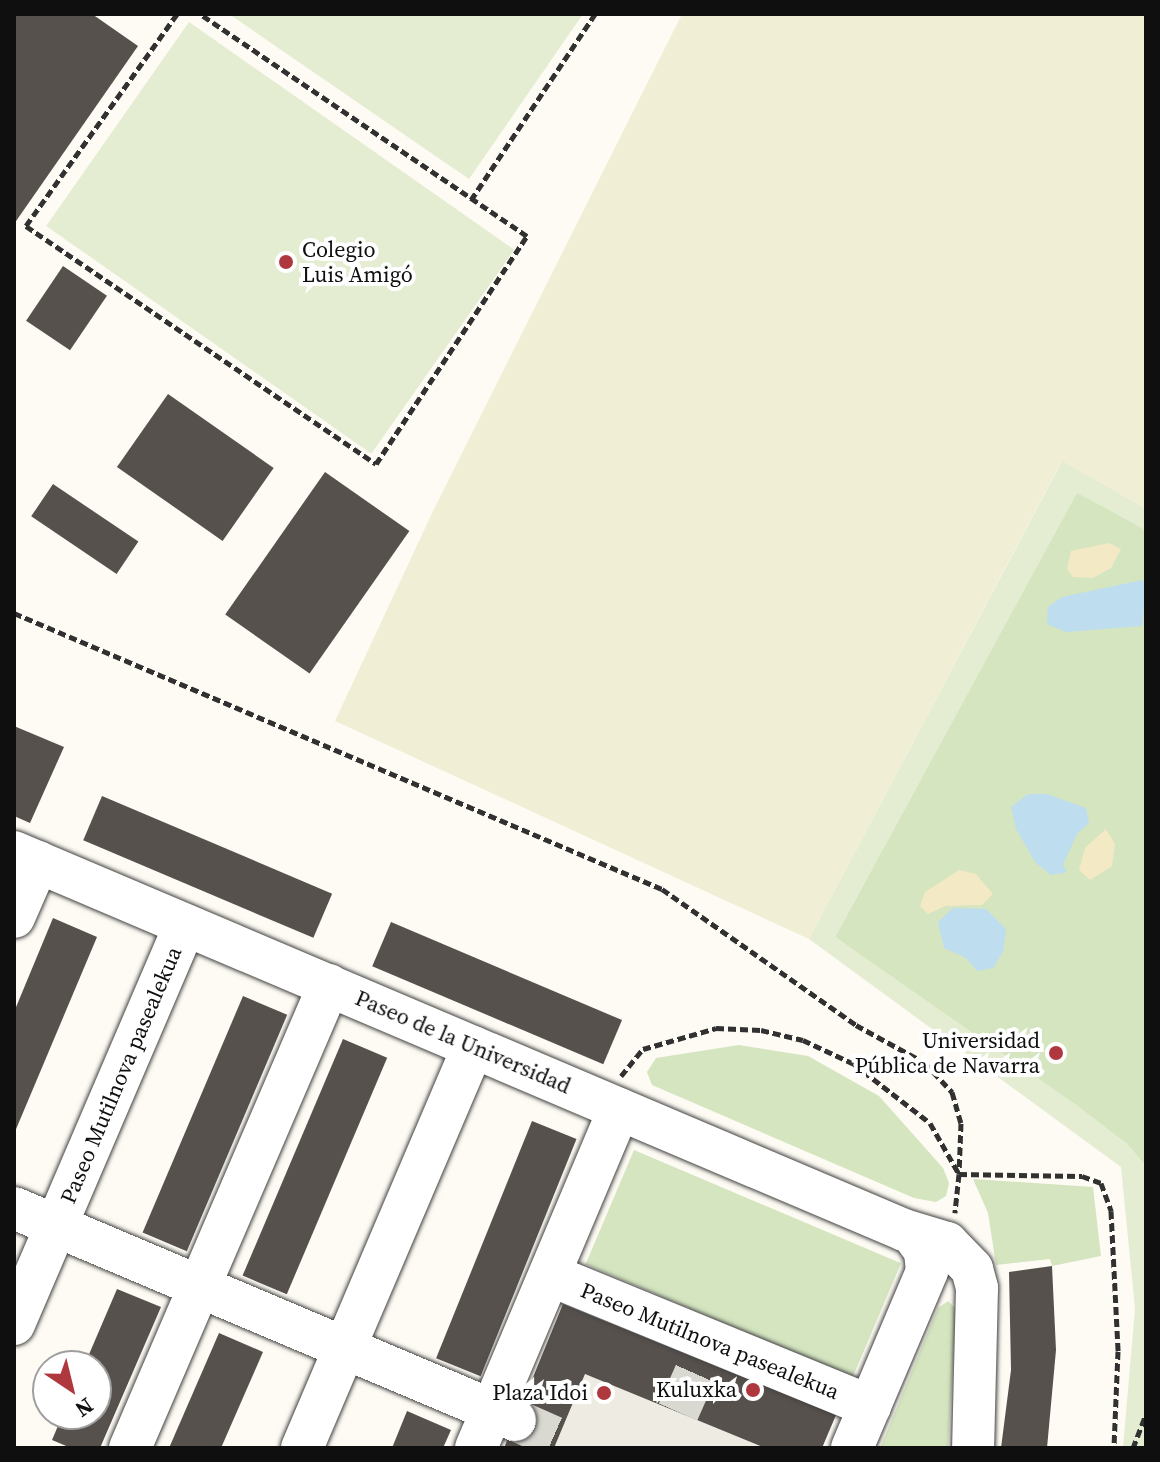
<!DOCTYPE html>
<meta charset="utf-8">
<style>
body{margin:0}
#map{position:relative;width:1160px;height:1462px;overflow:hidden;background:#fdfbf3;font-family:"Source Serif 4",serif}
div>[style]{position:absolute}
.farmland>*{inset:0;background:#f1eed6}
.green>*{inset:0;background:#d4e5c0;transform-origin:0 0}
.sand>*{inset:0;background:#f4e9c5}
.pitch>*{inset:0;background:#e4edd1;transform-origin:0 0}
.plaza>*{inset:0;background:#eeebe2}
.water>*{inset:0;background:#beddef}
.building>*{inset:0;background:#57514d;transform-origin:0 0}
.minor-tunnel>*{height:42px;margin-top:-21px;transform-origin:0;background:repeating-linear-gradient(90deg,#d9d8d1 0 42px,transparent 0 63px)}
.path>*{height:5px;margin-top:-2.5px;transform-origin:0;background:repeating-linear-gradient(90deg,#313131 0 8px,transparent 0 12px)}
.roads{filter:drop-shadow(0 0 2px #424242) drop-shadow(0 0 2px #424242)}
.minor>*{height:42px;margin:-21px;padding:0 21px;transform-origin:21px;border-radius:21px;background:#fff}
.dots>*{width:22px;height:22px;translate:-50% -50%;box-sizing:border-box;border:4px solid #fff;border-radius:50%}
span{translate:-50% -50%;white-space:nowrap;text-align:center;line-height:1.15;-webkit-text-stroke:8px #fff;paint-order:stroke}
.poi-label{font-size:22px;color:#0f0f0f}
.left{translate:0 -50%;text-align:left}
.right{translate:-100% -50%;text-align:right}
.street-label{font-size:22px;color:#0f0f0f}
.frame{position:absolute;inset:0;border:16px solid #0f0f0f;pointer-events:none}
.north{position:absolute;left:32px;top:1350px;width:80px;height:80px;box-sizing:border-box;background:#fff;border:2px solid #9f9f9f;border-radius:50%;rotate:145deg;font-size:22px;font-weight:700;line-height:32px;text-align:center;color:#0f0f0f}
.north::after{content:'';display:block;margin:auto;width:28px;height:36px;background:#af383f;clip-path:polygon(50% 0,100% 100%,50% 72%,0 100%)}
</style>
<div id="map">
<div class="farmland">
<div style="clip-path:polygon(682px 14px,1146px 14px,1146px 509px,1061px 462px,809px 939px,335px 721px,434px 509px)"></div>
</div>
<div class="green">
<div style="clip-path:polygon(1077px 492px,1146px 530px,1146px 1166px,1126px 1143px,835px 937px)"></div>
<div style="clip-path:polygon(739px 1045px,808px 1056px,879px 1096px,943px 1168px,949px 1183px,946px 1196px,936px 1202px,914px 1198px,652px 1085px,647px 1072px,656px 1058px)"></div>
<div style="left:634px;top:1150px;width:290px;height:124px;rotate:23deg"></div>
<div style="clip-path:polygon(973px 1179px,1093px 1187px,1101px 1256px,1052px 1266px,1050px 1259px,996px 1265px,988px 1213px)"></div>
<div style="clip-path:polygon(948px 1301px,956px 1309px,948px 1448px,880px 1448px,938px 1308px)"></div>
</div>
<div class="sand">
<div style="clip-path:polygon(1109px 543px,1121px 549px,1111px 568px,1093px 578px,1073px 577px,1067px 569px,1071px 551px)"></div>
<div style="clip-path:polygon(1106px 829px,1115px 844px,1112px 866px,1090px 880px,1079px 870px,1085px 848px)"></div>
<div style="clip-path:polygon(959px 870px,976px 874px,993px 894px,982px 905px,945px 906px,928px 914px,920px 906px,925px 892px)"></div>
</div>
<div class="pitch">
<div style="clip-path:polygon(229px 14px,583px 14px,469px 179px)"></div>
<div style="left:189px;top:22px;width:397px;height:249px;rotate:35deg"></div>
<div style="clip-path:polygon(1062px 461px,1146px 509px,1146px 530px,1077px 493px,835px 937px,1078px 1106px,1126px 1143px,1146px 1166px,1146px 1448px,1123px 1448px,1135px 1309px,1121px 1167px,809px 939px)"></div>
</div>
<div class="plaza">
<div style="clip-path:polygon(585px 1374px,765px 1448px,554px 1448px)"></div>
</div>
<div class="water">
<div style="clip-path:polygon(1142px 580px,1146px 588px,1142px 626px,1066px 632px,1047px 624px,1048px 607px,1062px 597px)"></div>
<div style="clip-path:polygon(1028px 794px,1047px 794px,1086px 808px,1089px 823px,1077px 834px,1063px 865px,1067px 872px,1051px 875px,1035px 862px,1016px 829px,1011px 807px)"></div>
<div style="clip-path:polygon(953px 908px,986px 909px,1006px 929px,1003px 952px,993px 968px,977px 971px,966px 958px,944px 948px,938px 922px)"></div>
</div>
<div class="building">
<div style="clip-path:polygon(14px 14px,92px 14px,138px 46px,14px 224px)"></div>
<div style="left:63px;top:266px;width:53px;height:66px;rotate:34deg"></div>
<div style="left:168px;top:394px;width:129px;height:89px;rotate:35deg"></div>
<div style="left:325px;top:472px;width:103px;height:174px;rotate:35deg"></div>
<div style="left:53px;top:484px;width:103px;height:39px;rotate:34deg"></div>
<div style="clip-path:polygon(14px 726px,64px 747px,30px 823px,14px 816px)"></div>
<div style="left:102px;top:796px;width:250px;height:48px;rotate:23deg"></div>
<div style="clip-path:polygon(53px 918px,97px 937px,14px 1134px,14px 1012px)"></div>
<div style="left:391px;top:922px;width:251px;height:48px;rotate:23deg"></div>
<div style="left:243px;top:996px;width:48px;height:257px;rotate:23deg"></div>
<div style="left:343px;top:1039px;width:48px;height:257px;rotate:23deg"></div>
<div style="left:532px;top:1121px;width:48px;height:256px;rotate:22deg"></div>
<div style="clip-path:polygon(1052px 1266px,1056px 1350px,1047px 1448px,1001px 1448px,1011px 1370px,1009px 1272px)"></div>
<div style="clip-path:polygon(117px 1289px,161px 1307px,100px 1448px,71px 1448px,52px 1440px,63px 1414px,96px 1414px,96px 1366px,84px 1366px)"></div>
<div style="clip-path:polygon(563px 1304px,836px 1415px,822px 1448px,765px 1448px,585px 1374px,554px 1448px,504px 1448px)"></div>
<div style="clip-path:polygon(219px 1333px,263px 1352px,221px 1448px,169px 1448px)"></div>
<div style="clip-path:polygon(407px 1411px,451px 1430px,443px 1448px,392px 1448px)"></div>
</div>
<div class="minor-tunnel">
<div style="left:678px;top:1412px;width:57px;rotate:-66.1deg"></div>
<div style="left:515px;top:1420px;width:47px;rotate:23.8deg"></div>
</div>
<div class="path">
<div style="left:177px;top:14px;width:260px;rotate:125.5deg"></div>
<div style="left:26px;top:226px;width:423px;rotate:34.2deg"></div>
<div style="left:376px;top:464px;width:273px;rotate:-56.5deg"></div>
<div style="left:527px;top:236px;width:395px;rotate:-145.8deg"></div>
<div style="left:471px;top:200px;width:224px;rotate:-56.3deg"></div>
<div style="left:14px;top:613px;width:704px;rotate:23.07deg"></div>
<div style="left:662px;top:889px;width:237px;rotate:35deg"></div>
<div style="left:856px;top:1025px;width:79px;rotate:28.8deg"></div>
<div style="left:925px;top:1063px;width:40px;rotate:47deg"></div>
<div style="left:952px;top:1092px;width:32px;rotate:74deg"></div>
<div style="left:961px;top:1123px;width:51px;rotate:92.2deg"></div>
<div style="left:959px;top:1174px;width:123px;rotate:0.9deg"></div>
<div style="left:1082px;top:1176px;width:20px;rotate:20deg"></div>
<div style="left:1101px;top:1183px;width:30px;rotate:70deg"></div>
<div style="left:1111px;top:1211px;width:140px;rotate:87.1deg"></div>
<div style="left:1118px;top:1351px;width:97px;rotate:92.4deg"></div>
<div style="left:621px;top:1076px;width:35px;rotate:-51deg"></div>
<div style="left:643px;top:1049px;width:76px;rotate:-16deg"></div>
<div style="left:716px;top:1028px;width:45px;rotate:2.5deg"></div>
<div style="left:761px;top:1030px;width:43px;rotate:13.4deg"></div>
<div style="left:803px;top:1040px;width:56px;rotate:25.2deg"></div>
<div style="left:854px;top:1064px;width:96px;rotate:37.8deg"></div>
<div style="left:930px;top:1123px;width:59px;rotate:60.4deg"></div>
<div style="left:959px;top:1174px;width:39px;rotate:96deg"></div>
<div style="left:1133px;top:1448px;width:36px;rotate:-69deg"></div>
</div>
<div class="roads">
<div class="minor">
<div style="left:14px;top:852px;width:967px;rotate:23.01deg"></div>
<div style="left:904px;top:1230px;width:45px;rotate:16.8deg"></div>
<div style="left:947px;top:1243px;width:36px;rotate:46deg"></div>
<div style="left:972px;top:1269px;width:20px;rotate:75deg"></div>
<div style="left:977px;top:1288px;width:160px;rotate:91.4deg"></div>
<div style="left:14px;top:917px;width:60px;rotate:-66.4deg"></div>
<div style="left:14px;top:1208px;width:544px;rotate:22.94deg"></div>
<div style="left:550px;top:1275px;width:346px;rotate:22.3deg"></div>
<div style="left:14px;top:1324px;width:434px;rotate:-66.8deg"></div>
<div style="left:130px;top:1448px;width:504px;rotate:-66.74deg"></div>
<div style="left:302px;top:1448px;width:436px;rotate:-66.9deg"></div>
<div style="left:476px;top:1448px;width:368px;rotate:-67.1deg"></div>
<div style="left:852px;top:1448px;width:192px;rotate:-67deg"></div>
<div style="left:927px;top:1271px;width:20px;rotate:-96deg"></div>
<div style="left:925px;top:1251px;width:22px;rotate:-126deg"></div>
</div>
</div>
<div class="dots">
<div style="left:286px;top:262px;background:#af383f"></div>
<div style="left:1056px;top:1053px;background:#af383f"></div>
<div style="left:753px;top:1390px;background:#af383f"></div>
<div style="left:604px;top:1393px;background:#af383f"></div>
</div>
<div class="poi-label">
<span class="left" style="left:302px;top:262px">Colegio<br>Luis Amigó</span>
<span class="right" style="left:1040px;top:1053px">Universidad<br>Pública de Navarra</span>
<span class="right" style="left:737px;top:1390px">Kuluxka</span>
<span class="right" style="left:588px;top:1393px">Plaza Idoi</span>
</div>
<div class="street-label">
<span style="left:463px;top:1042px;rotate:23deg">Paseo de la Universidad</span>
<span style="left:121px;top:1075px;rotate:-67deg">Paseo Mutilnova pasealekua</span>
<span style="left:710px;top:1341px;rotate:22deg">Paseo Mutilnova pasealekua</span>
</div>
<div class="frame"></div>
<div class="north">N</div>
</div>
